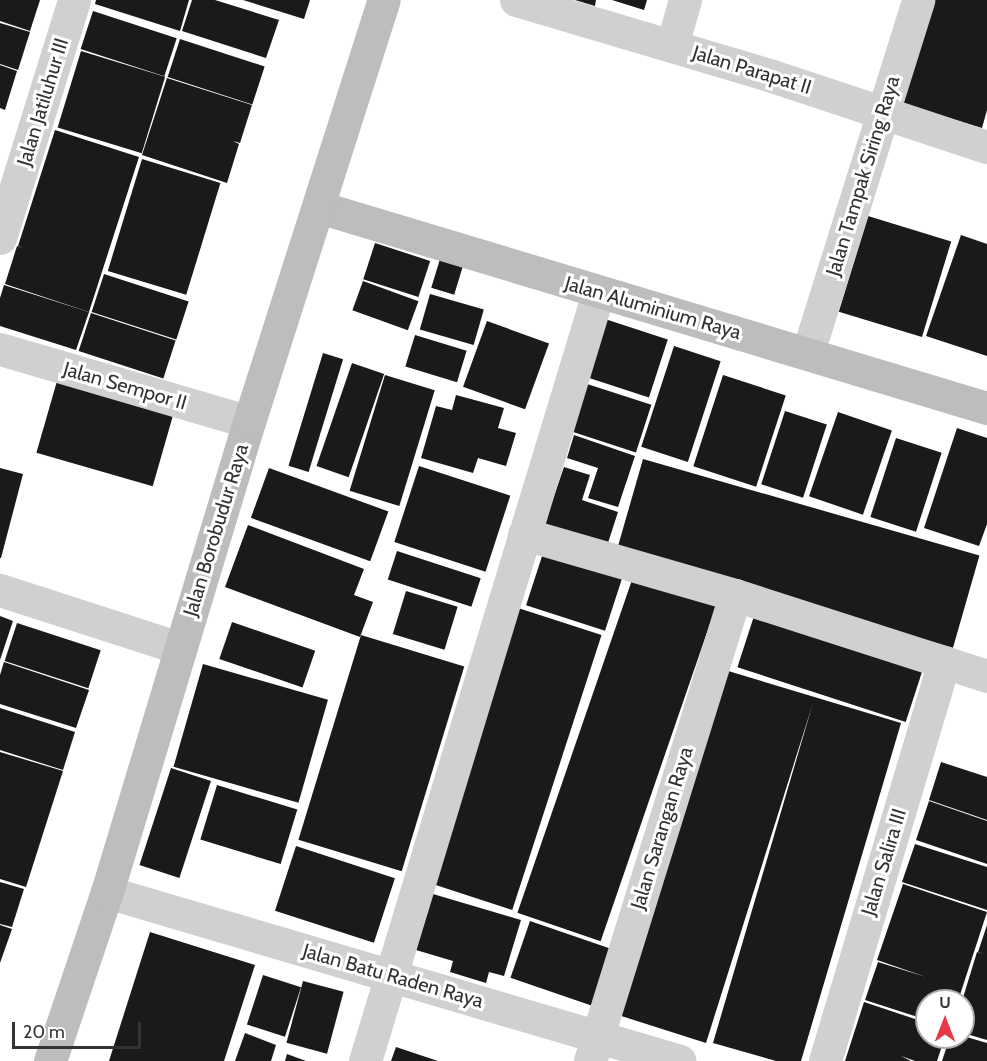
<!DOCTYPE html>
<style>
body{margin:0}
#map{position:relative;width:987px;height:1061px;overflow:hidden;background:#fff;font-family:Cabin,sans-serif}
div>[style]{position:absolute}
.building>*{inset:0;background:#1a1a1a;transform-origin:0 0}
.street>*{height:33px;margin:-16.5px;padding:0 16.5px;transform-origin:16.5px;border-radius:16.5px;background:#d0d0d0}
.secondary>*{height:33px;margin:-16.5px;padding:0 16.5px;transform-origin:16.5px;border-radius:16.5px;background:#bdbdbd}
span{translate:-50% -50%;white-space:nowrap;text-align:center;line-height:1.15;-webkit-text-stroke:6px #fff;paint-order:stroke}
.street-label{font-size:20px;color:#333}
.north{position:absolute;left:915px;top:989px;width:60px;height:60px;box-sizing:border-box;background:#fff;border:2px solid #adadad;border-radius:50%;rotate:0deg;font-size:16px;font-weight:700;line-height:24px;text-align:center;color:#333}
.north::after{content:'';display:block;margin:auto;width:21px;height:27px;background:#e63946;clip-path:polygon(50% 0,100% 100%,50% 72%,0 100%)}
.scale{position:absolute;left:12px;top:1022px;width:129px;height:27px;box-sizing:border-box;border:3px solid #333;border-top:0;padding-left:8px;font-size:18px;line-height:21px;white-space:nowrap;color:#333;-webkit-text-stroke:4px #fff;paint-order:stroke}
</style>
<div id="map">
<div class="building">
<div style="clip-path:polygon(0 0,40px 0,30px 31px,0 21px)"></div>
<div style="clip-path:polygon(96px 0,189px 0,180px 31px,95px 4px)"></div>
<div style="clip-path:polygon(192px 0,215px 0,279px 20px,266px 58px,182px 31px)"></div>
<div style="clip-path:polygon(243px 0,310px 0,304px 19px)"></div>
<div style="clip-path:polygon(575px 0,596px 0,595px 6px)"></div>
<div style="clip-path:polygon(612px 0,647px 0,644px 10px)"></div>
<div style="clip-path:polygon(927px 0,987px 0,987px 110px,982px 128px,896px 102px)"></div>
<div style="left:93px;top:11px;width:88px;height:40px;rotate:18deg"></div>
<div style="clip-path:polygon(0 23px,30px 32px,18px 70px,0 64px)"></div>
<div style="left:180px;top:39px;width:89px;height:40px;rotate:18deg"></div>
<div style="left:81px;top:51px;width:88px;height:80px;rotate:17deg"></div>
<div style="clip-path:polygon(0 65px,17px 71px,5px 110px,0 108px)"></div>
<div style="clip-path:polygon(167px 78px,252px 105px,240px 143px,233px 141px,239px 144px,227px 183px,142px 155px)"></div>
<div style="clip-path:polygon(55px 130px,139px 157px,89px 312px,5px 284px,17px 246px,23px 248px,18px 246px)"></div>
<div style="left:142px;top:159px;width:82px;height:117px;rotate:17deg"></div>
<div style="left:868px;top:216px;width:87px;height:100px;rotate:17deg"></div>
<div style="clip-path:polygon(961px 235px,987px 244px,987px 356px,926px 336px)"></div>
<div style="left:375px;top:243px;width:58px;height:38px;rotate:18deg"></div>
<div style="left:440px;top:259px;width:24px;height:30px;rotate:17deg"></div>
<div style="left:104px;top:274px;width:89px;height:40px;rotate:18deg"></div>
<div style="left:363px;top:281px;width:59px;height:31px;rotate:20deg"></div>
<div style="clip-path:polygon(4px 285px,89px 312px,76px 350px,0 326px,0 298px)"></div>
<div style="left:430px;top:294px;width:56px;height:37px;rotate:16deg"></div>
<div style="left:91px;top:313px;width:89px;height:40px;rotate:18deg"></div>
<div style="left:605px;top:319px;width:66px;height:61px;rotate:18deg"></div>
<div style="left:487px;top:321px;width:66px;height:70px;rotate:20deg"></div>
<div style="left:415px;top:335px;width:54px;height:33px;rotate:17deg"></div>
<div style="left:674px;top:346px;width:49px;height:106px;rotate:18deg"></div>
<div style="left:323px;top:353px;width:21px;height:118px;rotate:17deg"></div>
<div style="left:352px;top:363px;width:34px;height:109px;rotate:19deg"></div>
<div style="left:59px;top:374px;width:121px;height:82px;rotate:16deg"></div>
<div style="left:385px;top:375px;width:52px;height:121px;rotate:17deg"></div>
<div style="left:723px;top:375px;width:66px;height:96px;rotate:18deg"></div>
<div style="left:581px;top:382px;width:74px;height:50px;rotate:18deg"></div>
<div style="clip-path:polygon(456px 395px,504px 408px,498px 428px,516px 433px,506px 466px,478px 458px,473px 473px,421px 458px,436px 406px,452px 410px)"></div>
<div style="left:785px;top:411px;width:44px;height:77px;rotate:18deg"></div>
<div style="left:838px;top:412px;width:57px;height:89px;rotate:19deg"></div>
<div style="clip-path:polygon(957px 428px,987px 438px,987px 524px,979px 546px,924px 528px)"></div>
<div style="clip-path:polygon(574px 435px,635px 456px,618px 507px,588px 498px,598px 468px,567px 458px)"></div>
<div style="left:896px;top:438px;width:48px;height:83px;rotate:18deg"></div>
<div style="left:643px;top:459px;width:350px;height:96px;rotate:16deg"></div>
<div style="left:419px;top:466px;width:96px;height:80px;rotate:18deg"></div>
<div style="clip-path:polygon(564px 467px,590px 475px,582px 500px,618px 512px,607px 546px,544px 525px)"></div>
<div style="clip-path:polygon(0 468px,23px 474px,1px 558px,0 558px)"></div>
<div style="left:269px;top:468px;width:127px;height:53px;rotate:20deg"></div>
<div style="clip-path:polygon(248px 525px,364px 569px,354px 595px,373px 602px,360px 637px,225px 587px)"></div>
<div style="left:544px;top:550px;width:83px;height:58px;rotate:18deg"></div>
<div style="left:397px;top:551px;width:88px;height:30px;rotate:18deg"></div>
<div style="left:633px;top:577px;width:88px;height:355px;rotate:19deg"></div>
<div style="left:406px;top:591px;width:54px;height:45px;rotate:17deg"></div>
<div style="left:515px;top:607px;width:91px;height:289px;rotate:18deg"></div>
<div style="left:755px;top:613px;width:177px;height:57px;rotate:18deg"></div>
<div style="clip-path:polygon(0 616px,13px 621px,0 660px)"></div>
<div style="left:232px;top:622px;width:88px;height:39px;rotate:19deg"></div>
<div style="left:17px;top:623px;width:88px;height:40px;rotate:18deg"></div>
<div style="left:361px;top:635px;width:108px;height:214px;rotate:17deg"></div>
<div style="clip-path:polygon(4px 662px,89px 690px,76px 728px,0 704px,0 675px)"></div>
<div style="left:203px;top:664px;width:130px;height:107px;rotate:16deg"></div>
<div style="clip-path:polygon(725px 670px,901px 723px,801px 1061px,776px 1061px,713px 1043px,813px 703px,706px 1043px,615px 1014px)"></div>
<div style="clip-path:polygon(0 708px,75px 732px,63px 770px,0 750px)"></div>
<div style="clip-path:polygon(0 752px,63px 771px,26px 887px,0 879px)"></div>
<div style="clip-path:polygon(941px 762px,987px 777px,987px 820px,929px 800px)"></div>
<div style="left:171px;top:768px;width:42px;height:102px;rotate:18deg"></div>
<div style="left:217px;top:785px;width:84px;height:57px;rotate:17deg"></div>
<div style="clip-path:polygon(929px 801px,987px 821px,987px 864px,916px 840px)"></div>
<div style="clip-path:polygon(915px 844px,987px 867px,987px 910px,902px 882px)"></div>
<div style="left:296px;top:846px;width:104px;height:68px;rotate:18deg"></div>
<div style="clip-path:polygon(0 882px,24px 889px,12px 927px,0 924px)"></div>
<div style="clip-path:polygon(903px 884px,987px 912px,958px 1001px,927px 1001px,927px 1020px,865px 1000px,878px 962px,926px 977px,877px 960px)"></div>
<div style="clip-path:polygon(433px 894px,521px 920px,504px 976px,489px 972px,486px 983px,450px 972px,453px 961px,416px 950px)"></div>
<div style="left:530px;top:921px;width:87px;height:60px;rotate:19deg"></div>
<div style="clip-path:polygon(0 925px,12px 929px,0 963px)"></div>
<div style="clip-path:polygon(987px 925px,987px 1040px,963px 1033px,962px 1001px,977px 952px,984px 954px,978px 952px)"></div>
<div style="clip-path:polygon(150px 932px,255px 965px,224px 1061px,109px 1061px)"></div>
<div style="left:263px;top:975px;width:40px;height:52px;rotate:18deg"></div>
<div style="left:303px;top:981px;width:42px;height:64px;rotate:15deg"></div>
<div style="clip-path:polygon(864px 1002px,927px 1023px,927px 1037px,945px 1037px,937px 1061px,915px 1061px,901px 1056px,911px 1061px,845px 1061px)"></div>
<div style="clip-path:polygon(245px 1033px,276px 1045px,271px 1061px,235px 1061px)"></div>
<div style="clip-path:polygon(963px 1036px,987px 1043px,987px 1061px,942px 1061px,950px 1037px)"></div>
<div style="clip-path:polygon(396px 1047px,438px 1061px,391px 1061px)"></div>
<div style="clip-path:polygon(287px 1054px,306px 1061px,285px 1061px)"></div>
</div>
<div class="street">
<div style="left:516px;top:0;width:267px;rotate:16.5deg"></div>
<div style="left:772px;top:76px;width:226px;rotate:18.3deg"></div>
<div style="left:672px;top:45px;width:47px;rotate:-73.9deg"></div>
<div style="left:0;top:238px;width:249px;rotate:-72.7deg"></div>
<div style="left:0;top:349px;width:259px;rotate:16.3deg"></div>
<div style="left:808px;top:352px;width:369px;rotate:-72.6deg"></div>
<div style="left:524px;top:534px;width:220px;rotate:16.1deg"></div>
<div style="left:735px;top:595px;width:265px;rotate:17.8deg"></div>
<div style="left:0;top:590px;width:189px;rotate:17.9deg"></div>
<div style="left:107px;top:892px;width:597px;rotate:16.43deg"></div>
<div style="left:365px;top:1061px;width:803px;rotate:-73.12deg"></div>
<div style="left:590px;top:1061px;width:488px;rotate:-72.7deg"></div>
<div style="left:825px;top:1061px;width:416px;rotate:-73.4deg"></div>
</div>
<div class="secondary">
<div style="left:319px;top:207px;width:698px;rotate:16.75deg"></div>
<div style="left:50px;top:1061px;width:178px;rotate:-71.4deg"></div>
<div style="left:107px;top:892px;width:491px;rotate:-73.2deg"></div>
<div style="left:249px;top:422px;width:443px;rotate:-72.3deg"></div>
</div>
<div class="street-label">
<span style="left:752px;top:70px;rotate:17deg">Jalan Parapat II</span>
<span style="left:43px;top:102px;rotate:-73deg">Jalan Jatiluhur III</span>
<span style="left:863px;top:176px;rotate:-73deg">Jalan Tampak Siring Raya</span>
<span style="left:653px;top:308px;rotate:16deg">Jalan Aluminium Raya</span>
<span style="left:125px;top:386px;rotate:16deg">Jalan Sempor II</span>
<span style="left:216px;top:530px;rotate:-73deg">Jalan Borobudur Raya</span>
<span style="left:662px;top:828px;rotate:-73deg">Jalan Sarangan Raya</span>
<span style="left:884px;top:862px;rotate:-73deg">Jalan Salira III</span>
<span style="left:393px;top:976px;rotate:16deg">Jalan Batu Raden Raya</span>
</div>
<div class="north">U</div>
<div class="scale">20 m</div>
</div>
